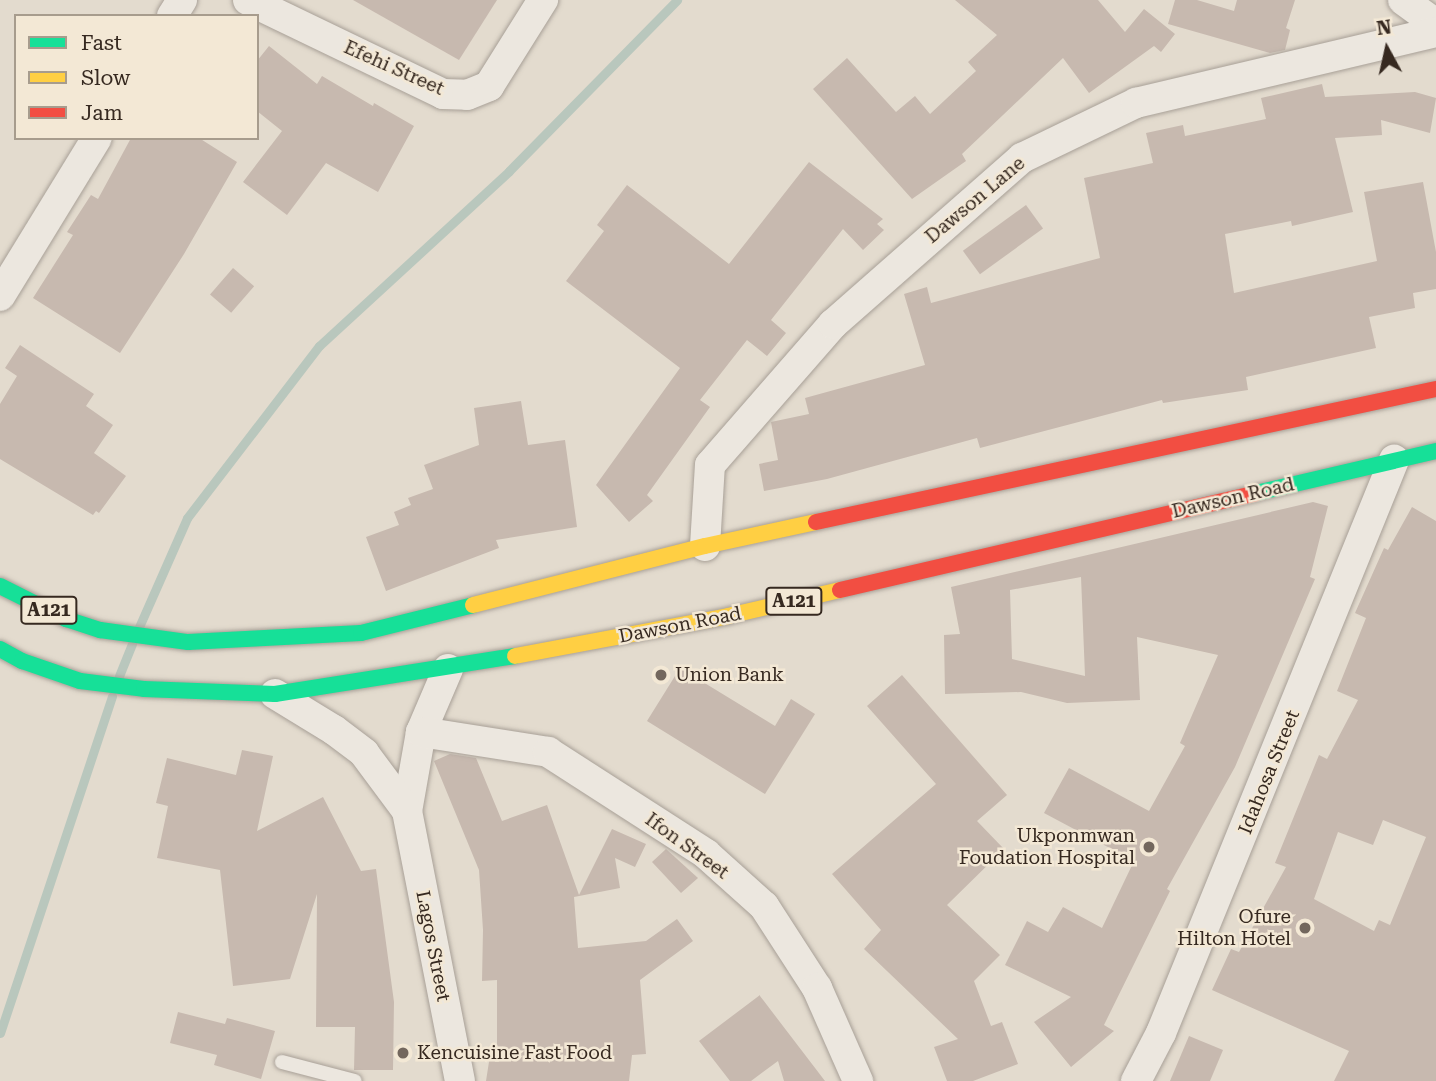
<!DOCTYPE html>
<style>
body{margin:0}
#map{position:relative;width:1436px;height:1081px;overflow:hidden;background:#e3dbce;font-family:"Roboto Serif",serif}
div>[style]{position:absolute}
.stream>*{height:9px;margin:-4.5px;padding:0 4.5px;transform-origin:4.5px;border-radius:4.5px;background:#b9c7bd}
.building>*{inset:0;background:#c7b9af;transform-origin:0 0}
.roads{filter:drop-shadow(0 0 2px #a8a097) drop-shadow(0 0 2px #a8a097)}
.lane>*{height:14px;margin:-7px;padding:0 7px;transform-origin:7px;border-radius:7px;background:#ece7df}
.street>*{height:30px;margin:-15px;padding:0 15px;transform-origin:15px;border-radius:15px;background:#ece7df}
.fast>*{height:16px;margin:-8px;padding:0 8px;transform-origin:8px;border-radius:8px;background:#16e098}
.slow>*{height:16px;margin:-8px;padding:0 8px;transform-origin:8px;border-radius:8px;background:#ffcf43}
.jam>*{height:16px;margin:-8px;padding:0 8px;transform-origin:8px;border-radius:8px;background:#f24e42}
.dots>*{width:19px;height:19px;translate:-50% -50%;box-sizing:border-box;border:4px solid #f3e8d5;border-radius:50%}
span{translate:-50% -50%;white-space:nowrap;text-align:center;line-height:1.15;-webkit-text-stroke:5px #f3e8d5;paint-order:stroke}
.shield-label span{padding:2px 5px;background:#f3e8d5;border:2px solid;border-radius:5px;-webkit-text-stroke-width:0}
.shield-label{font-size:18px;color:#362920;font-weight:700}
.street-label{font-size:19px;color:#362920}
.poi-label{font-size:19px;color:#362920}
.left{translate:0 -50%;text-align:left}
.right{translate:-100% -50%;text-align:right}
.legend{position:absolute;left:14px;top:14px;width:245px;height:126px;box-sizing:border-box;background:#f3e8d5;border:2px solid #a79c8d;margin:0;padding:9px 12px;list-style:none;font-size:21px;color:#362920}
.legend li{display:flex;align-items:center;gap:14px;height:35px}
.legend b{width:35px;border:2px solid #a79c8d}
.north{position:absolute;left:1352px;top:14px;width:70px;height:70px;-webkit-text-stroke:5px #f3e8d5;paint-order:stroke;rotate:352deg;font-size:19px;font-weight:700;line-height:28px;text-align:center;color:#362920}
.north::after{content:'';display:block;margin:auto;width:24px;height:32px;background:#362920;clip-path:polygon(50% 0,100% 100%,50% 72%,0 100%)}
</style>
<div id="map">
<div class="stream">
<div style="left:139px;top:627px;width:119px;rotate:-66.2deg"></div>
<div style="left:187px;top:518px;width:217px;rotate:-52.5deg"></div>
<div style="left:319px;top:346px;width:258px;rotate:-42.6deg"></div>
<div style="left:509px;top:171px;width:240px;rotate:-45.5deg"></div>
<div style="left:119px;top:676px;width:35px;rotate:-68deg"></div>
<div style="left:0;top:1033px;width:355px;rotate:-71.6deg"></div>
</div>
<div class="building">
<div style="clip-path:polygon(353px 0,497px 0,459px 60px)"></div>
<div style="clip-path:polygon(955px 0,1098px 0,1125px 32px,1144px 9px,1175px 34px,1161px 52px,1154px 46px,1089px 93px,1063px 58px,962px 154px,966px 161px,912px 199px,813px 89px,847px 58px,896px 112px,915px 96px,930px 114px,976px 71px,968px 62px,997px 35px)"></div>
<div style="clip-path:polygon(1175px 0,1197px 0,1234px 11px,1237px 0,1295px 0,1286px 28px,1290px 30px,1285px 50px,1270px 53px,1168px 24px)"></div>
<div style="clip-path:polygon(269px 46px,317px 84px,322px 76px,373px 106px,374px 103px,414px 126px,378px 192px,326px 163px,287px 215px,243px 182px,282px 131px,257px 111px,257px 61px)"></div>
<div style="clip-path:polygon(1322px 84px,1325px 97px,1415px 92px,1436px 98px,1430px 133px,1381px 120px,1382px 135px,1335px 138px,1353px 212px,1292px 226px,1291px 221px,1225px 234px,1234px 293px,1377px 261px,1364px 192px,1423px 182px,1436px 252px,1436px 289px,1413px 293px,1415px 308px,1369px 317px,1376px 348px,1246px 377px,1248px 390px,1163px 403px,1162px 400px,980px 448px,977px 438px,827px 479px,764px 491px,759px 464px,778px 460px,771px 422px,809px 414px,805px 398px,925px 365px,904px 294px,927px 287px,931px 303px,1100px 258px,1084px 178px,1153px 163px,1146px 133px,1183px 125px,1185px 136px,1266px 119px,1261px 98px)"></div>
<div style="clip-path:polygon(131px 138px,199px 138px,237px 162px,184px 254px,120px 353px,33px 298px,73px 235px,67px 232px,91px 195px,98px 199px)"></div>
<div style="clip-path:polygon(809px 162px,883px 219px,877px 224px,884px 230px,863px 250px,843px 229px,771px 320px,786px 333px,767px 356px,747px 340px,700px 400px,710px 407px,647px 495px,653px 501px,629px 522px,596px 485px,680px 368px,566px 281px,604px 231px,597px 225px,627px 185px,729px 264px)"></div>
<div style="left:1026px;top:205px;width:29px;height:78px;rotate:54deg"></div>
<div style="left:233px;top:268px;width:28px;height:35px;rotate:41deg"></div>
<div style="clip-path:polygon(20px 345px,94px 394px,86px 406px,113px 425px,94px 453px,126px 476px,99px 513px,96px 511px,93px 515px,0 459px,0 404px,17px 376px,5px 368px)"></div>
<div style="clip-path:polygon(521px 401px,528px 445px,565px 440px,577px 527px,496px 540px,499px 548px,386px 591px,366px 537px,399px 525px,394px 512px,411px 505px,408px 498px,433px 489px,424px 465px,479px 445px,474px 408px)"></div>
<div style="clip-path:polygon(evenodd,1313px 502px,1328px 506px,1310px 577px,1315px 579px,1235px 767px,1167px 889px,1170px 891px,1104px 1025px,1114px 1031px,1071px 1067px,1034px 1022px,1071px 997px,1005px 965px,1027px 921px,1048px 932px,1063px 907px,1102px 928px,1134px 861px,1044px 813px,1069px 768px,1149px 811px,1185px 746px,1180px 743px,1218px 655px,1137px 637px,1140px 700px,1067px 703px,1021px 692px,945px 694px,944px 635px,960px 634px,951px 587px,1313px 502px,1081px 577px,1085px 676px,1012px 659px,1010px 590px,1081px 577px)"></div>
<div style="clip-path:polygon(evenodd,1412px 507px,1436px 521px,1436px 1081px,1334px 1081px,1349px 1051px,1212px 990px,1231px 949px,1239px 952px,1286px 867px,1275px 863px,1319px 755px,1327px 759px,1358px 700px,1337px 691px,1366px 618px,1355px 613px,1384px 548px,1388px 550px,1412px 507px,1383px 820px,1426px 837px,1390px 925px,1379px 920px,1374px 931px,1314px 899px,1338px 832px,1373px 845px,1383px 820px)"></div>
<div style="clip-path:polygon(680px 668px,775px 726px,791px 699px,815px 714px,765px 794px,647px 721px)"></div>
<div style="clip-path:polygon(902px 675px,1007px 795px,977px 821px,1004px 849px,947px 905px,1000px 955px,974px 981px,991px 1026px,1002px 1022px,1018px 1064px,973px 1081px,947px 1081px,934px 1047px,958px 1039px,864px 949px,881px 930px,832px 874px,936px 784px,867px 706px)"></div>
<div style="clip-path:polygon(242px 750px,273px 756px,257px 831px,323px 797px,361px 871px,376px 869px,394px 1002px,393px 1070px,354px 1070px,355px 1027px,316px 1027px,317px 894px,290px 979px,233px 986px,220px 870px,157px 858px,168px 806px,156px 803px,167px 758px,236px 775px)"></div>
<div style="clip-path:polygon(450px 754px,476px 758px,502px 821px,547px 805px,579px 895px,612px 829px,646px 844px,635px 867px,615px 858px,620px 888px,574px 897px,578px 948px,646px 941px,677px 919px,693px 941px,640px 980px,646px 1054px,632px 1055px,629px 1081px,486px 1081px,491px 1049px,497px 1050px,497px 980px,482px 981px,483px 930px,479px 870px,434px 761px)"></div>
<div style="clip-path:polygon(666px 849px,698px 878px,681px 893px,652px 862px)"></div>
<div style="clip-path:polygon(760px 995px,760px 996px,825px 1081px,784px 1081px,778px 1061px,751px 1081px,730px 1081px,699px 1041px)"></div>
<div style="clip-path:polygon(178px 1012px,225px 1024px,227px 1018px,275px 1031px,261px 1079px,214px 1065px,217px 1055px,170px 1043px)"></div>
<div style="clip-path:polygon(1189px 1036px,1223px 1050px,1210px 1081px,1170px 1081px)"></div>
</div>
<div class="roads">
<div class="lane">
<div style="left:282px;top:1062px;width:75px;rotate:14.6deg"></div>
</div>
<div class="street">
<div style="left:248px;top:0;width:216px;rotate:25.7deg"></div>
<div style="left:443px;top:94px;width:24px;rotate:2deg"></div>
<div style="left:467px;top:95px;width:24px;rotate:-22deg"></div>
<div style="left:489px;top:86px;width:102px;rotate:-57.9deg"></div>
<div style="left:1403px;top:0;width:41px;rotate:36deg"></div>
<div style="left:172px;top:16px;width:19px;rotate:-58deg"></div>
<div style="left:0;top:296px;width:185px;rotate:-58.5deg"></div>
<div style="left:705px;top:546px;width:81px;rotate:-86.5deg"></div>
<div style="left:710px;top:465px;width:187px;rotate:-48.9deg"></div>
<div style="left:833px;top:324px;width:252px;rotate:-41.3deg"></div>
<div style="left:1022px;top:158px;width:127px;rotate:-25.8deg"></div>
<div style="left:1136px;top:103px;width:308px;rotate:-13.3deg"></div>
<div style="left:448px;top:669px;width:69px;rotate:113.2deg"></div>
<div style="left:421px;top:732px;width:80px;rotate:100deg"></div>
<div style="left:407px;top:811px;width:275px;rotate:78.9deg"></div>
<div style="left:275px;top:694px;width:69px;rotate:31.4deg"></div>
<div style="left:334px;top:730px;width:38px;rotate:37deg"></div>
<div style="left:364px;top:753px;width:72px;rotate:53.4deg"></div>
<div style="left:421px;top:732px;width:129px;rotate:8.9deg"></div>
<div style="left:548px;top:752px;width:188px;rotate:32.8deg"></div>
<div style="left:706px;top:854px;width:78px;rotate:41.9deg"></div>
<div style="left:764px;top:906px;width:98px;rotate:57.1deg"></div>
<div style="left:817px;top:988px;width:102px;rotate:66.2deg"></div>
<div style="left:1136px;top:1081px;width:54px;rotate:-62.5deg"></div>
<div style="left:1161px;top:1033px;width:619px;rotate:-67.87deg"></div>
</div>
<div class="fast">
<div style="left:1256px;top:493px;width:185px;rotate:-13.1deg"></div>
<div style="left:0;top:586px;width:74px;rotate:26.6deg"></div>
<div style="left:66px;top:619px;width:36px;rotate:18deg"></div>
<div style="left:100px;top:630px;width:89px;rotate:7.8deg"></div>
<div style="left:188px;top:642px;width:173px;rotate:-3deg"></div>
<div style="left:361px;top:633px;width:115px;rotate:-14deg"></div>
<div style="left:0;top:649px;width:25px;rotate:29deg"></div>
<div style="left:22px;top:661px;width:61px;rotate:19deg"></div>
<div style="left:80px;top:681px;width:64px;rotate:7.1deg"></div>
<div style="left:144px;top:689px;width:131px;rotate:2.2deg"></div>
<div style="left:275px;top:694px;width:243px;rotate:-9deg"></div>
</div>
<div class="slow">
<div style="left:473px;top:605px;width:239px;rotate:-14.3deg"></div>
<div style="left:705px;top:546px;width:114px;rotate:-12.2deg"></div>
<div style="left:515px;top:656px;width:217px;rotate:-10.6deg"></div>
<div style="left:728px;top:616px;width:115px;rotate:-13.1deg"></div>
</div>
<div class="jam">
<div style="left:816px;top:522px;width:634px;rotate:-12.11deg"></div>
<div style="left:840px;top:590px;width:427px;rotate:-13.1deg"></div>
</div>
</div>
<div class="dots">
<div style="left:661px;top:675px;background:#73675d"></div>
<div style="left:1149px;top:847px;background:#73675d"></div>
<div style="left:1305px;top:928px;background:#73675d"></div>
<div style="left:403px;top:1053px;background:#73675d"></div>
</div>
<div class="shield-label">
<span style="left:794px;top:601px">A121</span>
<span style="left:49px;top:610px">A121</span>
</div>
<div class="street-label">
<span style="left:394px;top:68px;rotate:24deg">Efehi Street</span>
<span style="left:975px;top:200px;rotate:-40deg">Dawson Lane</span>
<span style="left:1233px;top:498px;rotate:-13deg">Dawson Road</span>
<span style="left:680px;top:625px;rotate:-11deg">Dawson Road</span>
<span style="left:1269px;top:772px;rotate:-68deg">Idahosa Street</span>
<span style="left:687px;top:846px;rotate:36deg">Ifon Street</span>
<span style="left:433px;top:946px;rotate:79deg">Lagos Street</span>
</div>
<div class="poi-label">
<span class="left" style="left:675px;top:675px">Union Bank</span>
<span class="right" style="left:1135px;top:847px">Ukponmwan<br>Foudation Hospital</span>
<span class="right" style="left:1291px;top:928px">Ofure<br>Hilton Hotel</span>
<span class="left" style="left:417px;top:1053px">Kencuisine Fast Food</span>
</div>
<ul class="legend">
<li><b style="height:9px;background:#16e098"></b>Fast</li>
<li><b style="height:9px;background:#ffcf43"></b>Slow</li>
<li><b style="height:9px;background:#f24e42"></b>Jam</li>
</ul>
<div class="north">N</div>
</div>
